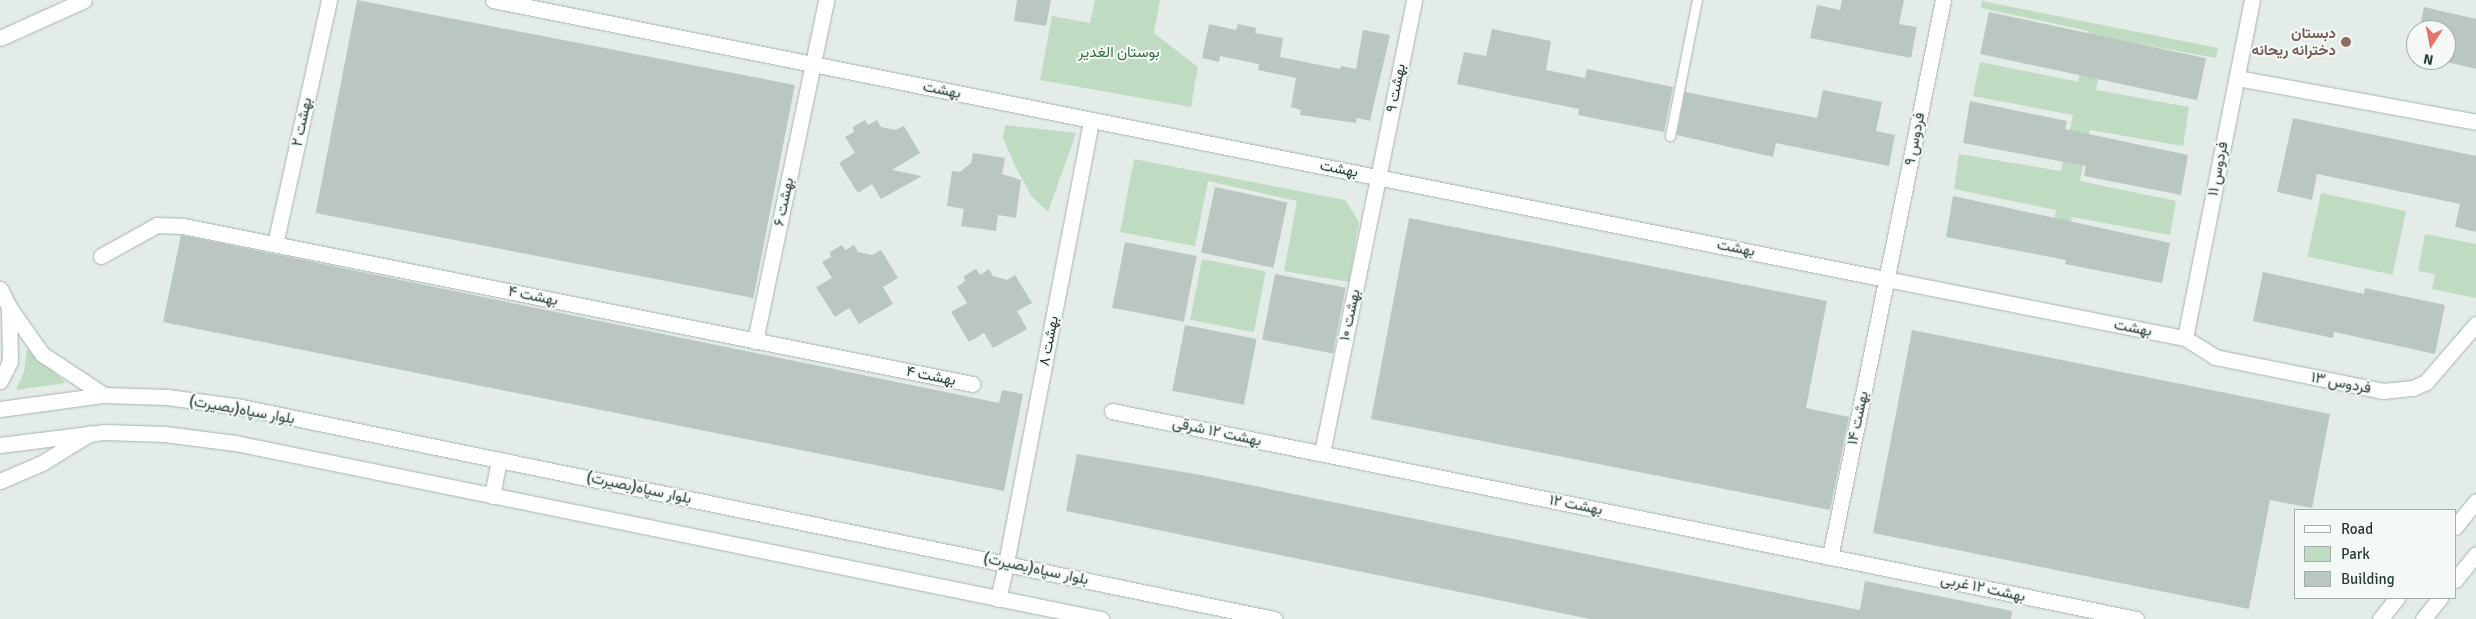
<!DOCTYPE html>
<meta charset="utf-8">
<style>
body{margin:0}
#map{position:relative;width:2476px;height:619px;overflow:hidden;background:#e4ece7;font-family:Signika,Vazirmatn,sans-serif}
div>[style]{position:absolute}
.green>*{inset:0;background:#bfdcc2;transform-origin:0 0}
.building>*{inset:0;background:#bac7c0;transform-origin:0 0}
.roads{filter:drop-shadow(0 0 1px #a7b4ad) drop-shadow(0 0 1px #a7b4ad)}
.lane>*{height:9px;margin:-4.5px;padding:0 4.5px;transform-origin:4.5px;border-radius:4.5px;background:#fff}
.street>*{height:15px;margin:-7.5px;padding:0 7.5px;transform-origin:7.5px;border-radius:7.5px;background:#fff}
.secondary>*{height:15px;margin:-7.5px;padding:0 7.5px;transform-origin:7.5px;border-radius:7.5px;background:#fff}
.dots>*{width:14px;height:14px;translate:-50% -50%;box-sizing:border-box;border:2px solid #f5f9f6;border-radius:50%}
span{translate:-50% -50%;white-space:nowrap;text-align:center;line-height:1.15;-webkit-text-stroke:4px #f5f9f6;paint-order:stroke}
.education-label{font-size:15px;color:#785e54;font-weight:700}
.right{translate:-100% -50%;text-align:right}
.park-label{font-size:15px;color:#337040}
.street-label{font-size:15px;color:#253d32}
.legend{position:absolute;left:2294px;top:509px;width:162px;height:90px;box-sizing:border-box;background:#f5f9f6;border:1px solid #a2aea8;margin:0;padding:6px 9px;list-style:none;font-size:15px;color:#253d32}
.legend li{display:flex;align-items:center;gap:10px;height:25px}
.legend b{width:25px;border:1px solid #a2aea8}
.north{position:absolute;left:2406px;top:20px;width:50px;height:50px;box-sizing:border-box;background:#f5f9f6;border:1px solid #a2aea8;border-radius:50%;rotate:191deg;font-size:14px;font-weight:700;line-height:20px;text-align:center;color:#253d32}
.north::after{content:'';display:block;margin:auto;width:18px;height:22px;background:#e67169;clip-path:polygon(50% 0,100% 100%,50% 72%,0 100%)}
</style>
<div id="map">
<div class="green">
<div style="clip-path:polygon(1095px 0,1160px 0,1154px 33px,1198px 67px,1191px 107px,1040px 80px,1052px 16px,1090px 23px)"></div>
<div style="clip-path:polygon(1982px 1px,2218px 48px,2216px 58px,2107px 38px,2096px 90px,2189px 107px,2183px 146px,2090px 130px,2080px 181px,2176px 201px,2170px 235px,2072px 217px,2063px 254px,2049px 252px,2056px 210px,1954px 189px,1959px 154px,2061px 171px,2073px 115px,1973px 96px,1980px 62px,2078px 82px,2089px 31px,1981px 8px)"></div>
<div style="clip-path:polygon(1005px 125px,1076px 133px,1048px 212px,1032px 197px,1014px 164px,1003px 137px)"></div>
<div style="clip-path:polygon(1134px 159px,1345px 200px,1359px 222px,1349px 282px,1284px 271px,1297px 201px,1208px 181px,1195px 246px,1120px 232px)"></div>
<div style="left:2321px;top:193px;width:87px;height:65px;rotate:12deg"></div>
<div style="clip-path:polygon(2425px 234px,2476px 244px,2476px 298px,2432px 289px,2435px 274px,2418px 271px)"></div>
<div style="left:1202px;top:259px;width:65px;height:62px;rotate:11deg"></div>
<div style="clip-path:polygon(27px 349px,66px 383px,16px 390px,24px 372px)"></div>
</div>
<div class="building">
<div style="left:357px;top:0;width:446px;height:217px;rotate:11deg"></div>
<div style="clip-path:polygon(1017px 0,1051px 0,1046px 26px,1014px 21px)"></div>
<div style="clip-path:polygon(1842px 0,1904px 0,1899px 24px,1917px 27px,1911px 58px,1810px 38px,1817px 5px,1840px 10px)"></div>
<div style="clip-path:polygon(2424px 7px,2476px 19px,2476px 69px,2438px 60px,2446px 60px,2446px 30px,2419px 30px)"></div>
<div style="left:1989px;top:12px;width:222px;height:43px;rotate:12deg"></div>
<div style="clip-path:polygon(1209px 24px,1236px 30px,1238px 24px,1256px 28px,1255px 33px,1283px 38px,1280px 57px,1340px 69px,1341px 66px,1356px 69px,1363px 30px,1390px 35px,1370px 121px,1357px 118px,1356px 123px,1300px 115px,1301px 110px,1291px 107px,1296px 78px,1258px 70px,1259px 64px,1220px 56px,1219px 62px,1202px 58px)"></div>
<div style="clip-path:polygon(1492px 29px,1551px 41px,1546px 70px,1585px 78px,1587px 69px,1673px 87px,1664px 132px,1578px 115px,1579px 109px,1457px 84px,1464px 52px,1486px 56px)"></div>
<div style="clip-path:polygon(1823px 90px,1882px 102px,1876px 131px,1895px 135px,1889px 166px,1776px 143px,1773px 157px,1677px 135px,1685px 92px,1817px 118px)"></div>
<div style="clip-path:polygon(1970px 101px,2067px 121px,2065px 129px,2188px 155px,2181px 195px,2084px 176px,2086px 166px,1963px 143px)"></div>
<div style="clip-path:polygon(2293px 118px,2476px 156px,2476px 232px,2455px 227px,2460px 204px,2317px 174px,2312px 200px,2277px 192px)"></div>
<div style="clip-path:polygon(865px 120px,868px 125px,877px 120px,881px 127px,895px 130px,904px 126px,920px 153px,892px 170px,922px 176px,881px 199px,872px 184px,858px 193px,839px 163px,855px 153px,845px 137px,854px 132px,853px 127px)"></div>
<div style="clip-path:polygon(973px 153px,1005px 158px,1002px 174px,1021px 180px,1016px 218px,998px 215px,996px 231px,961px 226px,964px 209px,947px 206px,952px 171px,960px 172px,971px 163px)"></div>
<div style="left:1215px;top:187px;width:74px;height:67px;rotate:12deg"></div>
<div style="clip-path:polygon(1953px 196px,2170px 243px,2162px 283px,2065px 264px,2066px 260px,1946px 237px)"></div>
<div style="clip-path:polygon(1409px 218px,1827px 301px,1806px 408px,1849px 417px,1830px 510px,1371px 419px)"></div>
<div style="clip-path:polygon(181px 235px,999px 403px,1002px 390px,1023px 394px,1004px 491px,163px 322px)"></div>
<div style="left:1125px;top:242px;width:73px;height:67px;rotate:11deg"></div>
<div style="clip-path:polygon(842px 245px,845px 250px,854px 245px,858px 252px,872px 255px,881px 250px,898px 278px,883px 287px,893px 304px,859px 324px,849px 308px,835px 317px,816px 287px,832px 278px,822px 262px,831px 257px,830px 252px)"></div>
<div style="clip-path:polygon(976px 269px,980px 275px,989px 269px,993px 276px,1007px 280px,1015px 275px,1032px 303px,1017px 311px,1027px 329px,993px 348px,984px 333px,969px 342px,951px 312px,967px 303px,957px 287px,965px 281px,964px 276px)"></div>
<div style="clip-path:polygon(2263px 272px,2364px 294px,2365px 288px,2445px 305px,2435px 354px,2334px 332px,2333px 338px,2253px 321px)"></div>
<div style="left:1275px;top:274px;width:72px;height:67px;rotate:11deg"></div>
<div style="left:1185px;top:325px;width:73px;height:67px;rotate:11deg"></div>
<div style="clip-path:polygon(1912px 330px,2330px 414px,2312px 508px,2270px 500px,2249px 609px,1873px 533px)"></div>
<div style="clip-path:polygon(1077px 454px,1201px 475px,1860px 610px,1865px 581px,2012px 611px,2011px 619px,1590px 619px,1066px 511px)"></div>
</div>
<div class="roads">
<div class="lane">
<div style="left:1670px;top:136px;width:139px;rotate:-78.8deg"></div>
</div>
<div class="street">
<div style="left:2237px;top:78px;width:243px;rotate:10.4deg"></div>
<div style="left:275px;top:244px;width:250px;rotate:-77.5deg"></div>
<div style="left:101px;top:256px;width:64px;rotate:-29deg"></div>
<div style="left:157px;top:225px;width:26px;rotate:2deg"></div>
<div style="left:183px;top:226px;width:805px;rotate:11.32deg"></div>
<div style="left:1886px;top:279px;width:305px;rotate:11.2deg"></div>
<div style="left:2185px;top:338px;width:36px;rotate:32deg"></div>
<div style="left:2215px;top:357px;width:171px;rotate:11.4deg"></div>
<div style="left:2383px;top:391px;width:30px;rotate:-6deg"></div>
<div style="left:2413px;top:388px;width:14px;rotate:-25deg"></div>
<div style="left:2426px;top:382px;width:77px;rotate:-49.2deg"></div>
<div style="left:2185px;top:338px;width:345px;rotate:-78.8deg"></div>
<div style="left:755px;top:341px;width:348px;rotate:-78.2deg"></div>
<div style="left:1112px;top:411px;width:1045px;rotate:11.48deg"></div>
<div style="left:1322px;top:453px;width:462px;rotate:-78.5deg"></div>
<div style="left:0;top:481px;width:46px;rotate:-23.2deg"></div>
<div style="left:42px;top:463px;width:57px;rotate:-31.5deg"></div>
<div style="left:1830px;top:557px;width:568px;rotate:-78.53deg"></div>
<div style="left:1006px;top:563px;width:451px;rotate:-79.1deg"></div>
</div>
<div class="secondary">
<div style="left:493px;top:0;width:1421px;rotate:11.33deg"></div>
<div style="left:0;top:38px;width:92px;rotate:-24.3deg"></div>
<div style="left:0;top:289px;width:20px;rotate:63deg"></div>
<div style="left:9px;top:307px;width:57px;rotate:54.9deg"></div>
<div style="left:42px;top:354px;width:74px;rotate:33.5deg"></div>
<div style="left:0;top:381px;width:22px;rotate:-63deg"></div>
<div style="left:10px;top:361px;width:54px;rotate:-91.1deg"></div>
<div style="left:0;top:409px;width:105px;rotate:-7.7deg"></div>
<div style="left:104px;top:395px;width:63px;rotate:1.8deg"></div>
<div style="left:167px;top:397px;width:75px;rotate:7.7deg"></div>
<div style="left:241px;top:407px;width:1055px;rotate:11.6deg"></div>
<div style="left:0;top:445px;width:106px;rotate:-7.1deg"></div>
<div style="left:105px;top:432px;width:59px;rotate:1.9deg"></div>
<div style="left:164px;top:434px;width:72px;rotate:7.2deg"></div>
<div style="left:235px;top:443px;width:884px;rotate:11.49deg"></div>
<div style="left:492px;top:496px;width:37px;rotate:-79deg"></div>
<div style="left:2455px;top:527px;width:33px;rotate:-51deg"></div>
<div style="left:2455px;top:580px;width:33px;rotate:-51deg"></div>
<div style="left:998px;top:599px;width:37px;rotate:-77deg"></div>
<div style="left:2380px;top:619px;width:27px;rotate:-51deg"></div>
<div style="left:2423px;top:619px;width:27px;rotate:-51deg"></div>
</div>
</div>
<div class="dots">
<div style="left:2346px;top:42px;background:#8d6e63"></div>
</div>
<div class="education-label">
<span class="right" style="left:2336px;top:42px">دبستان<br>دخترانه ریحانه</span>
</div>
<div class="park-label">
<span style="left:1119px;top:53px">بوستان الغدیر</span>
</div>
<div class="street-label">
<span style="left:1396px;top:88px;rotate:-79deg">بهشت ۹</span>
<span style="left:942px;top:90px;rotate:11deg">بهشت</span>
<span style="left:302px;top:122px;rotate:-78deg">بهشت ۲</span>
<span style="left:1915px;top:139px;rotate:-79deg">فردوس ۹</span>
<span style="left:1339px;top:169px;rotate:11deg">بهشت</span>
<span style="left:2218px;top:169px;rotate:-79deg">فردوس ۱۱</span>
<span style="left:784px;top:202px;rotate:-78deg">بهشت ۶</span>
<span style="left:1736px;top:248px;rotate:11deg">بهشت</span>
<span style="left:533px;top:296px;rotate:11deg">بهشت ۴</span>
<span style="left:1350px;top:315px;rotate:-78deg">بهشت ۱۰</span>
<span style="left:2133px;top:328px;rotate:11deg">بهشت</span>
<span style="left:1049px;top:341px;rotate:-79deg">بهشت ۸</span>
<span style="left:931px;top:376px;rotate:11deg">بهشت ۴</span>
<span style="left:2341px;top:383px;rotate:11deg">فردوس ۱۳</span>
<span style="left:242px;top:410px;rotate:10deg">بلوار سپاه(بصیرت)</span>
<span style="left:1858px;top:418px;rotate:-78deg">بهشت ۱۴</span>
<span style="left:1217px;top:432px;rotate:12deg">بهشت ۱۲ شرقی</span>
<span style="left:639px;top:488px;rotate:12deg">بلوار سپاه(بصیرت)</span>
<span style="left:1576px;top:505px;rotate:11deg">بهشت ۱۲</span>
<span style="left:1036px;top:569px;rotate:12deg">بلوار سپاه(بصیرت)</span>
<span style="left:1983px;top:588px;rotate:12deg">بهشت ۱۲ غربی</span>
</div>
<ul class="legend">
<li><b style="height:6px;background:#fff"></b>Road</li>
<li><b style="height:14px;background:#bfdcc2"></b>Park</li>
<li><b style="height:14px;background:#bac7c0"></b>Building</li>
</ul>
<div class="north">N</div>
</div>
